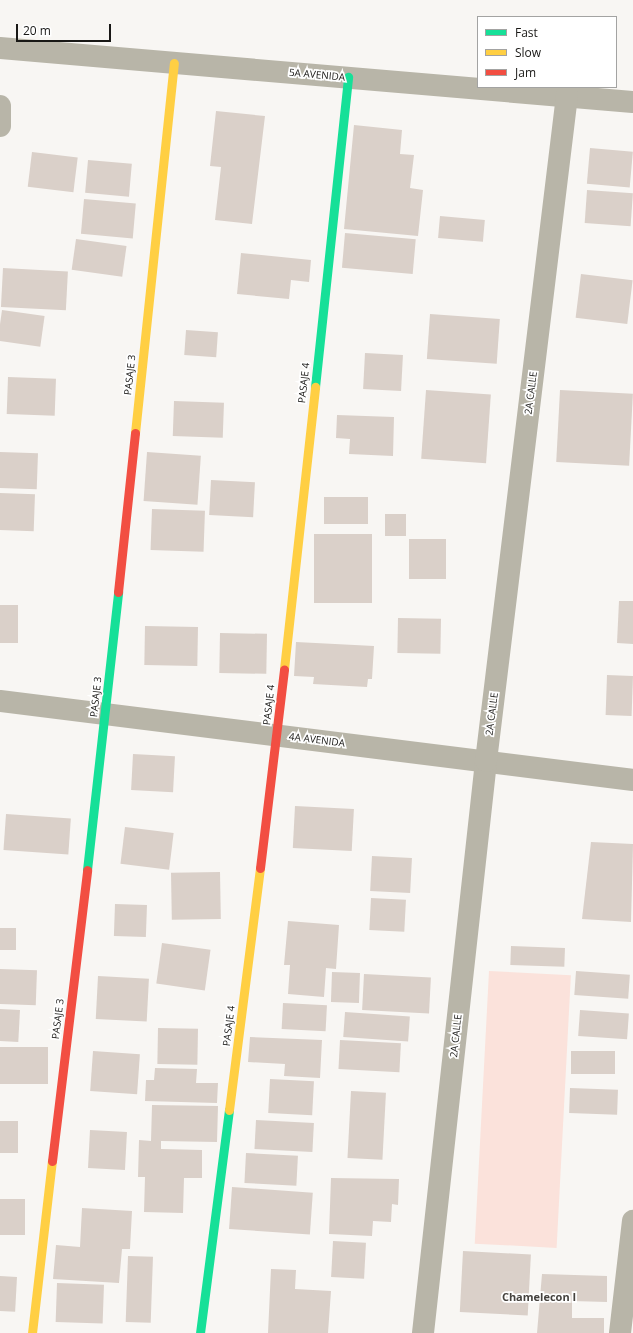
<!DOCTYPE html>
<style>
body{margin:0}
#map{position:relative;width:633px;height:1333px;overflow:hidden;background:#f8f6f3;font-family:"Open Sans",sans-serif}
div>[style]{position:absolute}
.green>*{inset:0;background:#fbe2db;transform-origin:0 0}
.building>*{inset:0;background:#dad0c9;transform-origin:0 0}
.street>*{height:22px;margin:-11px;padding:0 11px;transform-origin:11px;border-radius:11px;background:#b8b5a8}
.fast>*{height:9px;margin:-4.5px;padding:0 4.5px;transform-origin:4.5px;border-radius:4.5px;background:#16e098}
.slow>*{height:9px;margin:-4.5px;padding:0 4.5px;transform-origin:4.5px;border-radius:4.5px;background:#ffcf43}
.jam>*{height:9px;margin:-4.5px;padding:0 4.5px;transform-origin:4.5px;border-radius:4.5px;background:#f24e42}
span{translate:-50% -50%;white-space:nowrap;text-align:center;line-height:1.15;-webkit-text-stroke:3.5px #fff;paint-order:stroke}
.street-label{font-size:10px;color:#191816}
.neighbourhood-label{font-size:11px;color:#45423e;font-weight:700}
.legend{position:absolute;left:477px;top:16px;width:140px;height:72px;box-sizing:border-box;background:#fff;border:1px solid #a3a3a2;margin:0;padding:5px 7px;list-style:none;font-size:12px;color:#191816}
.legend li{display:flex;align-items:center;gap:8px;height:20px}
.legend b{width:20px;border:1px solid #a3a3a2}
.scale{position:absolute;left:16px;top:24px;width:95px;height:18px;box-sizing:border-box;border:2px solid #191816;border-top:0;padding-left:5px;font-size:12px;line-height:14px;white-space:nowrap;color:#191816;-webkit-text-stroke:3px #fff;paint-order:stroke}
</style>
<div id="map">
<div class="green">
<div style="left:489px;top:971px;width:82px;height:273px;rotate:3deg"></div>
</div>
<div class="building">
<div style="clip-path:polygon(216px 111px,265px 116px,252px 224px,215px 220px,221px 167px,210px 166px)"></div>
<div style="clip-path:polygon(354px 125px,402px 130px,400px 154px,414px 155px,410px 188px,423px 190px,418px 236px,344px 229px)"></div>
<div style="left:590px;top:148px;width:43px;height:36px;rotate:5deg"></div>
<div style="left:32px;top:152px;width:46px;height:35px;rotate:7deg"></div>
<div style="left:88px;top:160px;width:44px;height:33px;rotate:5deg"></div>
<div style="left:587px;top:190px;width:46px;height:33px;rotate:4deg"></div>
<div style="left:84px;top:199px;width:52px;height:35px;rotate:5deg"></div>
<div style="left:440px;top:216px;width:45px;height:22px;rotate:5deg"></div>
<div style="left:345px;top:233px;width:71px;height:35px;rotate:5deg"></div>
<div style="left:76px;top:239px;width:51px;height:31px;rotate:8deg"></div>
<div style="clip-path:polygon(241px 253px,311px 260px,309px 282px,291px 280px,289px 299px,237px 294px)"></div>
<div style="left:3px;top:268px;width:65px;height:39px;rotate:3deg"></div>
<div style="left:581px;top:274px;width:52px;height:44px;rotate:7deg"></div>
<div style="left:2px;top:310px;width:43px;height:31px;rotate:8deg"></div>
<div style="left:430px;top:314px;width:70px;height:45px;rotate:4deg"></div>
<div style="left:186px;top:330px;width:32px;height:25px;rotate:4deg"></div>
<div style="left:365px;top:353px;width:38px;height:36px;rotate:3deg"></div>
<div style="left:8px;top:377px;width:48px;height:37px;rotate:2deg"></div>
<div style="left:426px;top:390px;width:65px;height:69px;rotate:4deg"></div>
<div style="left:560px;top:390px;width:73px;height:72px;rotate:3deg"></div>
<div style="left:174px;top:401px;width:50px;height:35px;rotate:2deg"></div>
<div style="clip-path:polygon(337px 415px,394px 417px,393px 456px,349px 454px,350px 439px,336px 438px)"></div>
<div style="left:0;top:452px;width:38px;height:36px;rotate:2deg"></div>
<div style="left:147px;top:452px;width:54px;height:49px;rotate:4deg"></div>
<div style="left:211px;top:480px;width:44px;height:35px;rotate:3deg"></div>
<div style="left:0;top:493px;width:35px;height:37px;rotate:2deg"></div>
<div style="left:324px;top:497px;width:44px;height:27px"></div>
<div style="left:152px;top:509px;width:53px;height:41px;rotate:2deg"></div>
<div style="left:385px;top:514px;width:21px;height:22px"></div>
<div style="left:372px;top:534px;width:69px;height:58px;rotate:90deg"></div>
<div style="left:409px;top:539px;width:37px;height:40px"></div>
<div style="clip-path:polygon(619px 601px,633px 601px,633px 644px,617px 643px)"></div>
<div style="left:0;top:605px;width:18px;height:38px"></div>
<div style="left:398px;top:618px;width:43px;height:35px;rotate:1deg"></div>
<div style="left:145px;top:626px;width:53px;height:39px;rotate:1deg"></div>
<div style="left:220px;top:633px;width:47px;height:40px;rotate:1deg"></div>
<div style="clip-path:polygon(296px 642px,374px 646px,372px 679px,368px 679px,367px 687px,313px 684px,314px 677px,294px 676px)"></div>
<div style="left:607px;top:675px;width:26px;height:40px;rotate:2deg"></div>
<div style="left:133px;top:754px;width:42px;height:36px;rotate:3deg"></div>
<div style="left:295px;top:806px;width:59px;height:42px;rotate:3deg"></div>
<div style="left:6px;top:814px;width:65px;height:36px;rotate:4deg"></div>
<div style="left:125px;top:827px;width:49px;height:37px;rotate:7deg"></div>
<div style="clip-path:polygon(591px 842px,633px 844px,631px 922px,582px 919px)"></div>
<div style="left:372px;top:856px;width:40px;height:35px;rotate:3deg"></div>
<div style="left:220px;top:872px;width:47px;height:49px;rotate:89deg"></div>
<div style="left:371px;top:898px;width:35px;height:32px;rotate:3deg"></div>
<div style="left:115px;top:904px;width:32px;height:32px;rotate:2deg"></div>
<div style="clip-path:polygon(288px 921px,339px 925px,336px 969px,326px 968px,324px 997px,288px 994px,290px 965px,284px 965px)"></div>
<div style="left:0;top:928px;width:16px;height:22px"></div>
<div style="left:162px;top:943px;width:49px;height:41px;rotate:8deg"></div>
<div style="left:511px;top:946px;width:54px;height:19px;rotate:2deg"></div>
<div style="left:0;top:969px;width:37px;height:35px;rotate:2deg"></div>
<div style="left:576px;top:971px;width:54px;height:24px;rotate:4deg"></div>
<div style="left:332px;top:972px;width:28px;height:30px;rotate:2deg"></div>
<div style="left:364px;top:974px;width:67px;height:36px;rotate:3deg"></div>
<div style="left:98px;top:976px;width:51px;height:43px;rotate:3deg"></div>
<div style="left:283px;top:1003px;width:44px;height:26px;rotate:3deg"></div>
<div style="left:0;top:1009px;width:20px;height:32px;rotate:3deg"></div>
<div style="left:580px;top:1010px;width:49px;height:26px;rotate:4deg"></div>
<div style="left:345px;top:1012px;width:65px;height:25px;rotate:4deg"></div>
<div style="left:158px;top:1028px;width:40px;height:36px;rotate:1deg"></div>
<div style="clip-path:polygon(250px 1037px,322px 1040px,320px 1078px,284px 1076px,285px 1064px,248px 1062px)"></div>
<div style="left:340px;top:1040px;width:61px;height:29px;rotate:3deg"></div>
<div style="left:0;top:1047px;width:48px;height:37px"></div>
<div style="left:93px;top:1051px;width:47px;height:40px;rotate:4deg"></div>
<div style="left:571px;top:1051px;width:44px;height:23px"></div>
<div style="clip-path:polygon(155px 1068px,197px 1069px,196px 1083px,218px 1083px,217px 1103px,145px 1101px,146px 1080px,154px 1080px)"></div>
<div style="left:270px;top:1079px;width:44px;height:34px;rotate:3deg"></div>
<div style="left:570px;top:1088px;width:48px;height:25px;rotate:2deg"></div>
<div style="left:351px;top:1091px;width:35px;height:67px;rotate:3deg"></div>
<div style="clip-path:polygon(152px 1105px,218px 1106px,217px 1142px,161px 1141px,161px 1149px,202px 1150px,202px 1178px,184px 1178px,183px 1213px,144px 1212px,145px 1177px,138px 1177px,139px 1140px,151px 1141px)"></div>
<div style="left:256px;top:1120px;width:58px;height:29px;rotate:3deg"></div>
<div style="left:0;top:1121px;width:18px;height:32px"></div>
<div style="left:90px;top:1130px;width:37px;height:38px;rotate:3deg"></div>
<div style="left:246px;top:1153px;width:52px;height:30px;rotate:3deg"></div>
<div style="clip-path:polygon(331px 1178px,399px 1179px,398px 1205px,392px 1204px,391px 1222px,373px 1221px,372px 1236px,329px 1234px)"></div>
<div style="left:232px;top:1187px;width:81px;height:42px;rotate:4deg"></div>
<div style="left:0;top:1199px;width:25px;height:36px"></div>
<div style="clip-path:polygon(82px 1208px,132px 1211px,130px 1249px,122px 1249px,119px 1283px,53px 1279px,56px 1245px,80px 1247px)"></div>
<div style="left:333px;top:1241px;width:33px;height:36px;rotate:3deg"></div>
<div style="left:463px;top:1251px;width:68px;height:61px;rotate:3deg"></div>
<div style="left:128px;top:1256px;width:25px;height:66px;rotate:2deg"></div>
<div style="clip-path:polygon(271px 1269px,296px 1270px,295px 1289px,331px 1291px,328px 1333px,268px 1333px)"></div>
<div style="clip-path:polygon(542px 1274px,607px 1276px,607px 1302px,572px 1301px,572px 1318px,604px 1318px,604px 1333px,537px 1333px)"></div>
<div style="left:0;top:1276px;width:17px;height:35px;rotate:3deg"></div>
<div style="left:57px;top:1283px;width:47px;height:39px;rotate:2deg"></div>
</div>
<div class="street">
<div style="left:0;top:48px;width:635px;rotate:4.88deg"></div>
<div style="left:0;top:106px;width:20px;rotate:90deg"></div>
<div style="left:0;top:701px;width:638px;rotate:7.11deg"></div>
<div style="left:423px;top:1333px;width:575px;rotate:-83.71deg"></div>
<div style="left:486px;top:761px;width:670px;rotate:-83.06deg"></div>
<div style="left:620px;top:1333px;width:113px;rotate:-83.4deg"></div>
</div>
<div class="fast">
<div style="left:315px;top:387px;width:312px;rotate:-83.9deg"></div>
<div style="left:87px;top:870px;width:280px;rotate:-83.6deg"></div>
<div style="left:200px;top:1333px;width:225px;rotate:-82.6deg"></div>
</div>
<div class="slow">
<div style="left:135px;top:433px;width:372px;rotate:-84deg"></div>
<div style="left:284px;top:669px;width:284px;rotate:-83.7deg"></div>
<div style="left:229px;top:1110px;width:244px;rotate:-82.7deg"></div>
<div style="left:32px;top:1333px;width:173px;rotate:-83.4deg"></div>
</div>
<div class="jam">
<div style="left:118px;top:592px;width:160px;rotate:-83.9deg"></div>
<div style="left:260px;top:868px;width:200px;rotate:-83.1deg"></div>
<div style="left:52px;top:1161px;width:293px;rotate:-83.1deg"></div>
</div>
<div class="street-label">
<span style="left:317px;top:75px;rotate:5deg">5A AVENIDA</span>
<span style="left:130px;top:375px;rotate:-84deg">PASAJE 3</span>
<span style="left:304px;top:383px;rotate:-84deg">PASAJE 4</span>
<span style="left:531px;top:393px;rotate:-83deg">2A CALLE</span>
<span style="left:96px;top:697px;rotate:-84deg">PASAJE 3</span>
<span style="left:269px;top:705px;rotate:-84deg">PASAJE 4</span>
<span style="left:492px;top:714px;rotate:-83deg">2A CALLE</span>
<span style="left:317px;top:740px;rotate:7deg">4A AVENIDA</span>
<span style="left:58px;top:1019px;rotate:-83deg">PASAJE 3</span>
<span style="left:229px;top:1026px;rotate:-83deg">PASAJE 4</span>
<span style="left:456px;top:1036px;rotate:-84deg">2A CALLE</span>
</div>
<div class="neighbourhood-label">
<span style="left:539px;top:1297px">Chamelecon I</span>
</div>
<ul class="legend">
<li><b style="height:5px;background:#16e098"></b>Fast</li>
<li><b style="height:5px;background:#ffcf43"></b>Slow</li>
<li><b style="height:5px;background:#f24e42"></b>Jam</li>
</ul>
<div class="scale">20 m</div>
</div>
